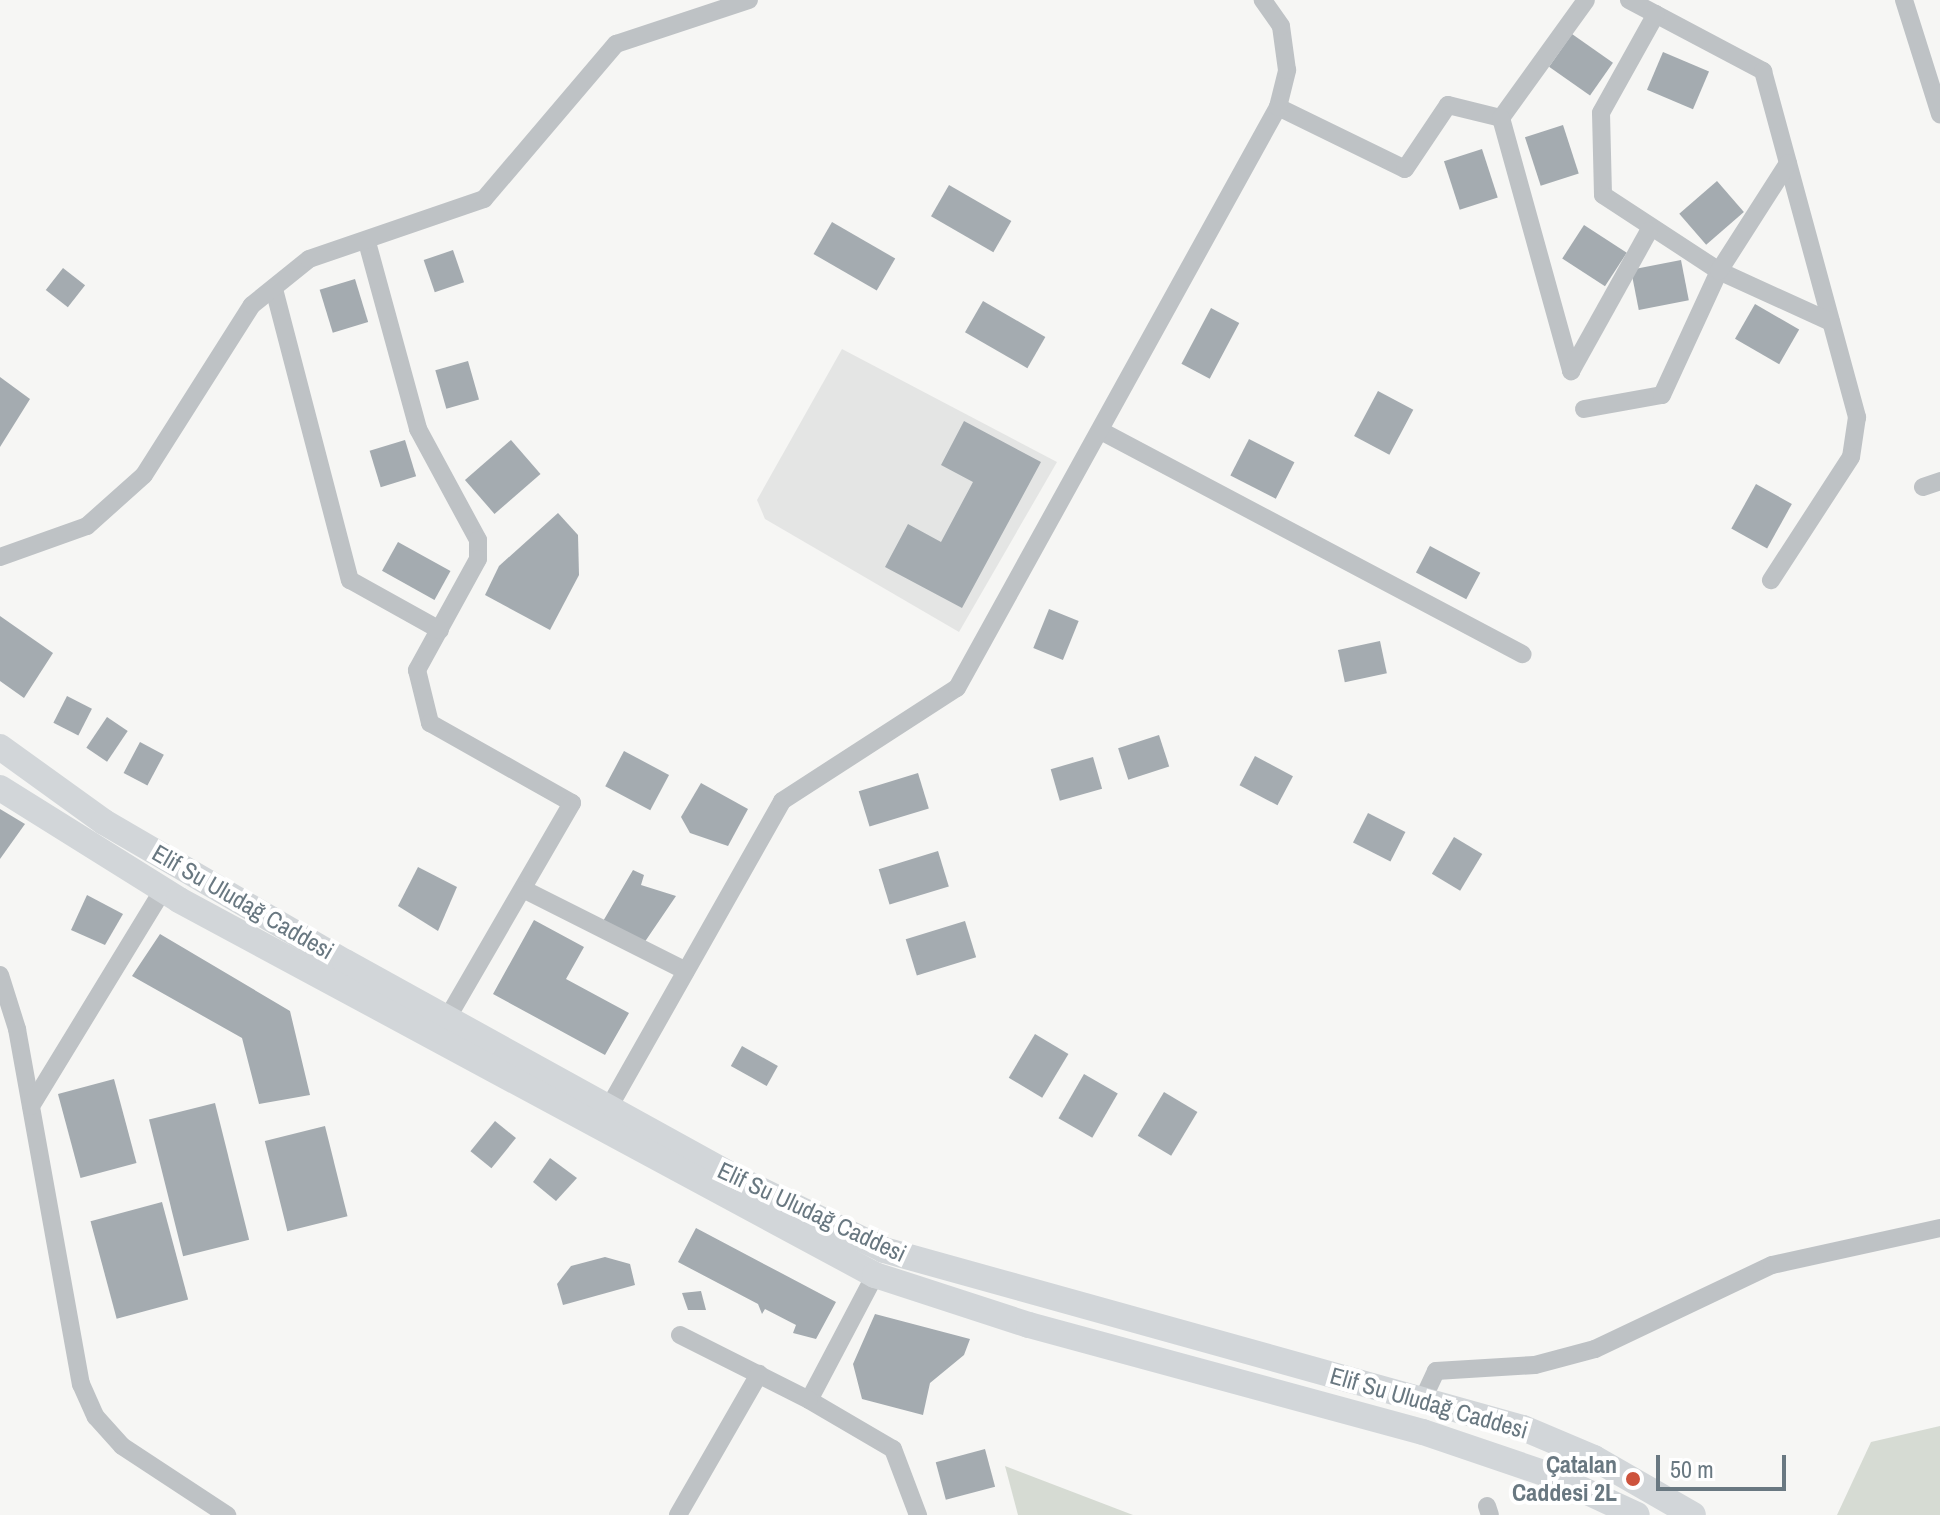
<!DOCTYPE html>
<meta charset="utf-8">
<style>
body{margin:0}
#map{position:relative;width:1940px;height:1515px;overflow:hidden;background:#f6f6f4;font-family:"Archivo Narrow",sans-serif}
div>[style]{position:absolute}
.built>*{inset:0;background:#e4e5e4}
.green>*{inset:0;background:#d6dbd3}
.building>*{inset:0;background:#a4abb0;transform-origin:0 0}
.minor>*{height:18px;margin:-9px;padding:0 9px;transform-origin:9px;border-radius:9px;background:#bec2c5}
.secondary>*{height:26px;margin:-13px;padding:0 13px;transform-origin:13px;border-radius:13px;background:#d2d6d9}
.dots>*{width:22px;height:22px;translate:-50% -50%;box-sizing:border-box;border:4px solid #fff;border-radius:50%}
span{translate:-50% -50%;white-space:nowrap;text-align:center;line-height:1.15;-webkit-text-stroke:8px #fff;paint-order:stroke}
.street-label{font-size:24px;color:#697881}
.poi-label{font-size:24px;color:#697881;font-weight:700}
.right{translate:-100% -50%;text-align:right}
.scale{position:absolute;left:1656px;top:1455px;width:130px;height:36px;box-sizing:border-box;border:4px solid #697881;border-top:0;padding-left:10px;font-size:24px;line-height:28px;white-space:nowrap;color:#697881;-webkit-text-stroke:6px #fff;paint-order:stroke}
</style>
<div id="map">
<div class="built">
<div style="clip-path:polygon(842px 349px,1057px 462px,959px 632px,765px 519px,757px 500px)"></div>
</div>
<div class="green">
<div style="clip-path:polygon(1940px 1426px,1940px 1515px,1837px 1515px,1871px 1442px)"></div>
<div style="clip-path:polygon(1005px 1466px,1133px 1515px,1018px 1515px)"></div>
</div>
<div class="building">
<div style="left:1572px;top:34px;width:50px;height:40px;rotate:35deg"></div>
<div style="left:1663px;top:52px;width:50px;height:41px;rotate:23deg"></div>
<div style="left:1563px;top:125px;width:51px;height:40px;rotate:72deg"></div>
<div style="left:1482px;top:149px;width:51px;height:40px;rotate:72deg"></div>
<div style="left:1717px;top:181px;width:41px;height:50px;rotate:49deg"></div>
<div style="left:949px;top:185px;width:72px;height:36px;rotate:30deg"></div>
<div style="left:832px;top:222px;width:73px;height:37px;rotate:30deg"></div>
<div style="left:1584px;top:225px;width:51px;height:40px;rotate:33deg"></div>
<div style="left:453px;top:250px;width:34px;height:31px;rotate:71deg"></div>
<div style="left:1681px;top:260px;width:41px;height:51px;rotate:79deg"></div>
<div style="left:63px;top:268px;width:28px;height:28px;rotate:38deg"></div>
<div style="left:355px;top:279px;width:45px;height:37px;rotate:73deg"></div>
<div style="left:983px;top:301px;width:72px;height:36px;rotate:30deg"></div>
<div style="left:1755px;top:304px;width:51px;height:40px;rotate:30deg"></div>
<div style="left:1211px;top:308px;width:32px;height:63px;rotate:28deg"></div>
<div style="left:468px;top:361px;width:40px;height:34px;rotate:74deg"></div>
<div style="clip-path:polygon(0 377px,30px 399px,0 447px)"></div>
<div style="left:1378px;top:391px;width:40px;height:51px;rotate:28deg"></div>
<div style="clip-path:polygon(964px 421px,1041px 462px,962px 608px,885px 567px,908px 524px,941px 542px,973px 482px,941px 465px)"></div>
<div style="left:1249px;top:439px;width:51px;height:41px;rotate:27deg"></div>
<div style="left:405px;top:440px;width:38px;height:37px;rotate:73deg"></div>
<div style="left:511px;top:440px;width:45px;height:61px;rotate:49deg"></div>
<div style="left:1756px;top:484px;width:41px;height:51px;rotate:29deg"></div>
<div style="clip-path:polygon(558px 513px,578px 535px,579px 575px,550px 630px,485px 595px,499px 566px)"></div>
<div style="left:398px;top:542px;width:60px;height:33px;rotate:29deg"></div>
<div style="left:1430px;top:546px;width:57px;height:30px;rotate:28deg"></div>
<div style="left:1049px;top:609px;width:32px;height:42px;rotate:22deg"></div>
<div style="clip-path:polygon(0 616px,53px 653px,24px 698px,0 681px)"></div>
<div style="left:1380px;top:641px;width:33px;height:43px;rotate:78deg"></div>
<div style="left:67px;top:696px;width:28px;height:30px;rotate:27deg"></div>
<div style="left:107px;top:717px;width:25px;height:37px;rotate:34deg"></div>
<div style="left:1159px;top:735px;width:33px;height:43px;rotate:72deg"></div>
<div style="left:140px;top:742px;width:27px;height:35px;rotate:28deg"></div>
<div style="left:624px;top:751px;width:51px;height:40px;rotate:28deg"></div>
<div style="left:1255px;top:756px;width:43px;height:33px;rotate:28deg"></div>
<div style="left:1093px;top:757px;width:33px;height:44px;rotate:74deg"></div>
<div style="left:918px;top:773px;width:37px;height:62px;rotate:73deg"></div>
<div style="clip-path:polygon(701px 783px,748px 809px,728px 846px,690px 833px,681px 817px)"></div>
<div style="clip-path:polygon(0 809px,25px 824px,0 859px)"></div>
<div style="left:1368px;top:813px;width:42px;height:33px;rotate:27deg"></div>
<div style="left:1454px;top:837px;width:33px;height:43px;rotate:31deg"></div>
<div style="left:938px;top:851px;width:37px;height:62px;rotate:73deg"></div>
<div style="clip-path:polygon(418px 867px,457px 887px,438px 931px,398px 906px)"></div>
<div style="clip-path:polygon(633px 870px,644px 875px,641px 885px,676px 896px,642px 946px,602px 923px)"></div>
<div style="clip-path:polygon(87px 895px,123px 914px,105px 945px,71px 930px)"></div>
<div style="clip-path:polygon(534px 920px,584px 947px,566px 979px,629px 1013px,605px 1055px,493px 994px)"></div>
<div style="left:965px;top:921px;width:38px;height:62px;rotate:73deg"></div>
<div style="clip-path:polygon(160px 934px,290px 1011px,310px 1095px,259px 1104px,242px 1038px,132px 976px)"></div>
<div style="left:1035px;top:1034px;width:39px;height:51px;rotate:31deg"></div>
<div style="left:742px;top:1046px;width:41px;height:23px;rotate:29deg"></div>
<div style="left:1084px;top:1074px;width:39px;height:51px;rotate:30deg"></div>
<div style="left:114px;top:1079px;width:87px;height:58px;rotate:75deg"></div>
<div style="left:1164px;top:1092px;width:39px;height:51px;rotate:31deg"></div>
<div style="left:215px;top:1103px;width:141px;height:68px;rotate:76deg"></div>
<div style="left:495px;top:1121px;width:27px;height:39px;rotate:39deg"></div>
<div style="left:325px;top:1126px;width:93px;height:62px;rotate:76deg"></div>
<div style="clip-path:polygon(550px 1158px,577px 1178px,556px 1201px,533px 1182px)"></div>
<div style="left:162px;top:1202px;width:101px;height:74px;rotate:75deg"></div>
<div style="clip-path:polygon(696px 1228px,836px 1302px,816px 1339px,793px 1333px,796px 1325px,765px 1309px,762px 1314px,758px 1304px,678px 1262px)"></div>
<div style="clip-path:polygon(605px 1257px,630px 1264px,635px 1285px,563px 1305px,557px 1284px,571px 1266px)"></div>
<div style="clip-path:polygon(701px 1291px,706px 1310px,688px 1310px,682px 1293px)"></div>
<div style="clip-path:polygon(875px 1314px,970px 1339px,964px 1355px,930px 1383px,923px 1415px,862px 1399px,853px 1364px)"></div>
<div style="left:985px;top:1449px;width:39px;height:51px;rotate:75deg"></div>
</div>
<div class="minor">
<div style="left:1629px;top:0;width:152px;rotate:27.9deg"></div>
<div style="left:1763px;top:71px;width:359px;rotate:74.8deg"></div>
<div style="left:1857px;top:417px;width:40px;rotate:98.5deg"></div>
<div style="left:1851px;top:457px;width:147px;rotate:123deg"></div>
<div style="left:1904px;top:0;width:120px;rotate:72.5deg"></div>
<div style="left:1656px;top:14px;width:113px;rotate:119.1deg"></div>
<div style="left:1601px;top:113px;width:82px;rotate:88.6deg"></div>
<div style="left:1603px;top:195px;width:139px;rotate:33.2deg"></div>
<div style="left:1719px;top:271px;width:123px;rotate:24.5deg"></div>
<div style="left:1278px;top:107px;width:141px;rotate:26deg"></div>
<div style="left:1405px;top:169px;width:77px;rotate:-56.1deg"></div>
<div style="left:1448px;top:105px;width:55px;rotate:13.8deg"></div>
<div style="left:1501px;top:118px;width:145px;rotate:-54.2deg"></div>
<div style="left:1501px;top:118px;width:263px;rotate:74.5deg"></div>
<div style="left:367px;top:242px;width:194px;rotate:74.7deg"></div>
<div style="left:418px;top:429px;width:126px;rotate:61.6deg"></div>
<div style="left:478px;top:540px;width:19px;rotate:90deg"></div>
<div style="left:478px;top:559px;width:127px;rotate:118.8deg"></div>
<div style="left:417px;top:670px;width:55px;rotate:76.2deg"></div>
<div style="left:430px;top:723px;width:163px;rotate:29.4deg"></div>
<div style="left:572px;top:803px;width:247px;rotate:120.1deg"></div>
<div style="left:274px;top:289px;width:301px;rotate:75.4deg"></div>
<div style="left:350px;top:580px;width:103px;rotate:29.1deg"></div>
<div style="left:1571px;top:371px;width:160px;rotate:-60.9deg"></div>
<div style="left:1584px;top:409px;width:79px;rotate:-10.2deg"></div>
<div style="left:1662px;top:395px;width:136px;rotate:-65.3deg"></div>
<div style="left:1719px;top:271px;width:128px;rotate:-57.4deg"></div>
<div style="left:1101px;top:431px;width:477px;rotate:27.9deg"></div>
<div style="left:1923px;top:487px;width:18px;rotate:-19deg"></div>
<div style="left:0;top:557px;width:92px;rotate:-19.6deg"></div>
<div style="left:87px;top:526px;width:76px;rotate:-41.8deg"></div>
<div style="left:144px;top:475px;width:201px;rotate:-57.6deg"></div>
<div style="left:252px;top:305px;width:73px;rotate:-38.9deg"></div>
<div style="left:309px;top:259px;width:185px;rotate:-18.9deg"></div>
<div style="left:484px;top:199px;width:204px;rotate:-49.6deg"></div>
<div style="left:616px;top:44px;width:140px;rotate:-18.3deg"></div>
<div style="left:525px;top:890px;width:180px;rotate:26.7deg"></div>
<div style="left:0;top:975px;width:57px;rotate:72.5deg"></div>
<div style="left:17px;top:1029px;width:361px;rotate:79.8deg"></div>
<div style="left:81px;top:1384px;width:36px;rotate:66deg"></div>
<div style="left:96px;top:1417px;width:39px;rotate:48deg"></div>
<div style="left:122px;top:1446px;width:126px;rotate:33.3deg"></div>
<div style="left:31px;top:1106px;width:253px;rotate:-58.6deg"></div>
<div style="left:608px;top:1109px;width:354px;rotate:-60.5deg"></div>
<div style="left:782px;top:801px;width:208px;rotate:-32.9deg"></div>
<div style="left:957px;top:688px;width:664px;rotate:-61.08deg"></div>
<div style="left:1278px;top:107px;width:38px;rotate:-76deg"></div>
<div style="left:1287px;top:70px;width:44px;rotate:-97.8deg"></div>
<div style="left:1281px;top:26px;width:32px;rotate:-125deg"></div>
<div style="left:875px;top:1275px;width:141px;rotate:117.8deg"></div>
<div style="left:809px;top:1400px;width:97px;rotate:30.3deg"></div>
<div style="left:893px;top:1449px;width:71px;rotate:69.3deg"></div>
<div style="left:680px;top:1335px;width:144px;rotate:26.7deg"></div>
<div style="left:1423px;top:1399px;width:31px;rotate:-65deg"></div>
<div style="left:1436px;top:1371px;width:99px;rotate:-3.5deg"></div>
<div style="left:1535px;top:1365px;width:62px;rotate:-14.9deg"></div>
<div style="left:1595px;top:1349px;width:196px;rotate:-25.4deg"></div>
<div style="left:1772px;top:1265px;width:172px;rotate:-12.4deg"></div>
<div style="left:1487px;top:1506px;width:9px;rotate:72deg"></div>
<div style="left:678px;top:1515px;width:163px;rotate:-60.1deg"></div>
</div>
<div class="secondary">
<div style="left:0;top:747px;width:128px;rotate:35.8deg"></div>
<div style="left:104px;top:822px;width:279px;rotate:30.2deg"></div>
<div style="left:345px;top:962px;width:447px;rotate:28.9deg"></div>
<div style="left:736px;top:1178px;width:165px;rotate:25.9deg"></div>
<div style="left:884px;top:1250px;width:663px;rotate:15.57deg"></div>
<div style="left:1523px;top:1428px;width:77px;rotate:22.9deg"></div>
<div style="left:1594px;top:1458px;width:114px;rotate:29.9deg"></div>
<div style="left:0;top:788px;width:211px;rotate:32deg"></div>
<div style="left:179px;top:900px;width:791px;rotate:28.32deg"></div>
<div style="left:875px;top:1275px;width:162px;rotate:18deg"></div>
<div style="left:1029px;top:1325px;width:408px;rotate:15.2deg"></div>
<div style="left:1423px;top:1432px;width:139px;rotate:18.8deg"></div>
<div style="left:1555px;top:1477px;width:90px;rotate:24.9deg"></div>
</div>
<div class="dots">
<div style="left:1633px;top:1479px;background:#cd533d"></div>
</div>
<div class="street-label">
<span style="left:243px;top:902px;rotate:30deg">Elif Su Uludağ Caddesi</span>
<span style="left:812px;top:1212px;rotate:25deg">Elif Su Uludağ Caddesi</span>
<span style="left:1429px;top:1403px;rotate:16deg">Elif Su Uludağ Caddesi</span>
</div>
<div class="poi-label">
<span class="right" style="left:1617px;top:1479px">Çatalan<br>Caddesi 2L</span>
</div>
<div class="scale">50 m</div>
</div>
